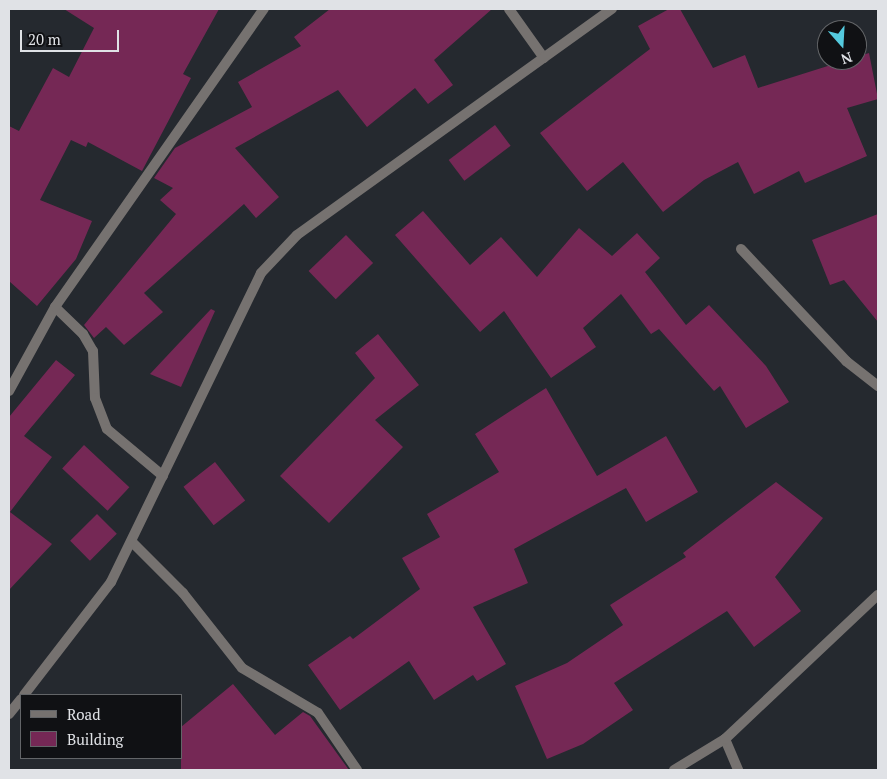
<!DOCTYPE html>
<style>
body{margin:0}
#map{position:relative;width:887px;height:779px;overflow:hidden;background:#25292f;font-family:"PT Serif",serif}
div>[style]{position:absolute}
.building>*{inset:0;background:#752855;transform-origin:0 0}
.minor>*{height:10px;margin:-5px;padding:0 5px;transform-origin:5px;border-radius:5px;background:#767270}
span{translate:-50% -50%;white-space:nowrap;text-align:center;line-height:1.15;-webkit-text-stroke:4px #101114;paint-order:stroke}
.frame{position:absolute;inset:0;border:10px solid #e0e2e6;pointer-events:none}
.legend{position:absolute;left:20px;top:694px;width:162px;height:65px;box-sizing:border-box;background:#101114;border:1px solid #636568;margin:0;padding:6px 9px;list-style:none;font-size:15px;color:#e0e2e6}
.legend li{display:flex;align-items:center;gap:10px;height:25px}
.legend b{width:25px;border:1px solid #636568}
.north{position:absolute;left:817px;top:20px;width:50px;height:50px;box-sizing:border-box;background:#101114;border:1px solid #636568;border-radius:50%;rotate:161deg;font-size:14px;font-weight:700;line-height:20px;text-align:center;color:#e0e2e6}
.north::after{content:'';display:block;margin:auto;width:18px;height:22px;background:#54cade;clip-path:polygon(50% 0,100% 100%,50% 72%,0 100%)}
.scale{position:absolute;left:20px;top:30px;width:99px;height:22px;box-sizing:border-box;border:2px solid #e0e2e6;border-top:0;padding-left:6px;font-size:15px;line-height:18px;white-space:nowrap;color:#e0e2e6;-webkit-text-stroke:4px #101114;paint-order:stroke}
</style>
<div id="map">
<div class="building">
<div style="clip-path:polygon(64px 9px,219px 9px,183px 74px,191px 78px,142px 171px,88px 142px,86px 147px,71px 140px,40px 200px,92px 221px,76px 259px,37px 306px,9px 281px,9px 126px,19px 131px,53px 68px,69px 77px,94px 28px)"></div>
<div style="clip-path:polygon(330px 9px,492px 9px,434px 60px,453px 85px,428px 104px,415px 88px,367px 127px,338px 90px,235px 148px,279px 197px,256px 218px,244px 204px,144px 293px,163px 312px,124px 345px,106px 327px,94px 338px,84px 325px,176px 214px,160px 200px,173px 188px,154px 178px,175px 148px,252px 107px,238px 82px,301px 46px,294px 37px)"></div>
<div style="clip-path:polygon(669px 9px,680px 9px,713px 68px,745px 55px,758px 88px,869px 53px,878px 99px,847px 108px,867px 156px,805px 183px,799px 171px,754px 194px,738px 162px,704px 180px,663px 212px,623px 162px,587px 191px,540px 133px,650px 49px,638px 26px)"></div>
<div style="left:495px;top:125px;width:26px;height:58px;rotate:53deg"></div>
<div style="clip-path:polygon(423px 211px,470px 265px,501px 237px,537px 277px,579px 228px,612px 256px,637px 233px,660px 258px,645px 272px,686px 325px,709px 305px,766px 366px,789px 402px,746px 428px,720px 386px,714px 391px,659px 329px,651px 334px,621px 294px,583px 328px,596px 347px,551px 378px,504px 311px,480px 332px,395px 235px)"></div>
<div style="clip-path:polygon(878px 214px,878px 322px,844px 280px,830px 285px,812px 240px)"></div>
<div style="left:346px;top:235px;width:39px;height:52px;rotate:46deg"></div>
<div style="clip-path:polygon(211px 309px,215px 311px,181px 387px,150px 374px)"></div>
<div style="clip-path:polygon(378px 334px,419px 385px,375px 420px,403px 447px,329px 523px,280px 476px,375px 378px,355px 353px)"></div>
<div style="clip-path:polygon(56px 360px,75px 375px,24px 436px,52px 457px,10px 512px,52px 544px,9px 590px,9px 417px)"></div>
<div style="clip-path:polygon(546px 388px,597px 476px,666px 436px,698px 492px,646px 522px,626px 488px,514px 549px,528px 583px,473px 607px,506px 664px,477px 681px,473px 675px,434px 700px,409px 661px,340px 710px,308px 665px,350px 636px,353px 639px,420px 589px,402px 558px,440px 537px,427px 514px,499px 472px,475px 434px)"></div>
<div style="left:84px;top:445px;width:62px;height:32px;rotate:43deg"></div>
<div style="left:215px;top:462px;width:49px;height:40px;rotate:52deg"></div>
<div style="clip-path:polygon(776px 482px,823px 518px,775px 577px,801px 611px,754px 647px,727px 611px,614px 683px,633px 710px,583px 744px,547px 759px,515px 686px,567px 663px,623px 625px,610px 605px,686px 557px,683px 553px)"></div>
<div style="left:97px;top:514px;width:28px;height:38px;rotate:45deg"></div>
<div style="clip-path:polygon(233px 684px,275px 735px,303px 712px,310px 716px,349px 770px,181px 770px,181px 727px)"></div>
</div>
<div class="minor">
<div style="left:509px;top:9px;width:60px;rotate:54.5deg"></div>
<div style="left:741px;top:249px;width:154px;rotate:46.8deg"></div>
<div style="left:846px;top:361px;width:41px;rotate:38deg"></div>
<div style="left:55px;top:307px;width:39px;rotate:44deg"></div>
<div style="left:83px;top:334px;width:20px;rotate:60deg"></div>
<div style="left:93px;top:351px;width:47px;rotate:87.6deg"></div>
<div style="left:95px;top:398px;width:33px;rotate:69deg"></div>
<div style="left:107px;top:429px;width:73px;rotate:40deg"></div>
<div style="left:9px;top:391px;width:96px;rotate:-61.3deg"></div>
<div style="left:55px;top:307px;width:364px;rotate:-55deg"></div>
<div style="left:133px;top:543px;width:71px;rotate:45deg"></div>
<div style="left:183px;top:593px;width:95px;rotate:51.8deg"></div>
<div style="left:242px;top:668px;width:88px;rotate:30.6deg"></div>
<div style="left:318px;top:713px;width:69px;rotate:55.6deg"></div>
<div style="left:24px;top:695px;width:143px;rotate:-52.4deg"></div>
<div style="left:111px;top:582px;width:343px;rotate:-64.1deg"></div>
<div style="left:261px;top:273px;width:52px;rotate:-46.5deg"></div>
<div style="left:297px;top:235px;width:388px;rotate:-35.7deg"></div>
<div style="left:9px;top:714px;width:19px;rotate:-51deg"></div>
<div style="left:725px;top:739px;width:34px;rotate:67deg"></div>
<div style="left:674px;top:770px;width:60px;rotate:-31.3deg"></div>
<div style="left:725px;top:739px;width:210px;rotate:-43.3deg"></div>
</div>
<div class="frame"></div>
<ul class="legend">
<li><b style="height:6px;background:#767270"></b>Road</li>
<li><b style="height:14px;background:#752855"></b>Building</li>
</ul>
<div class="north">N</div>
<div class="scale">20 m</div>
</div>
